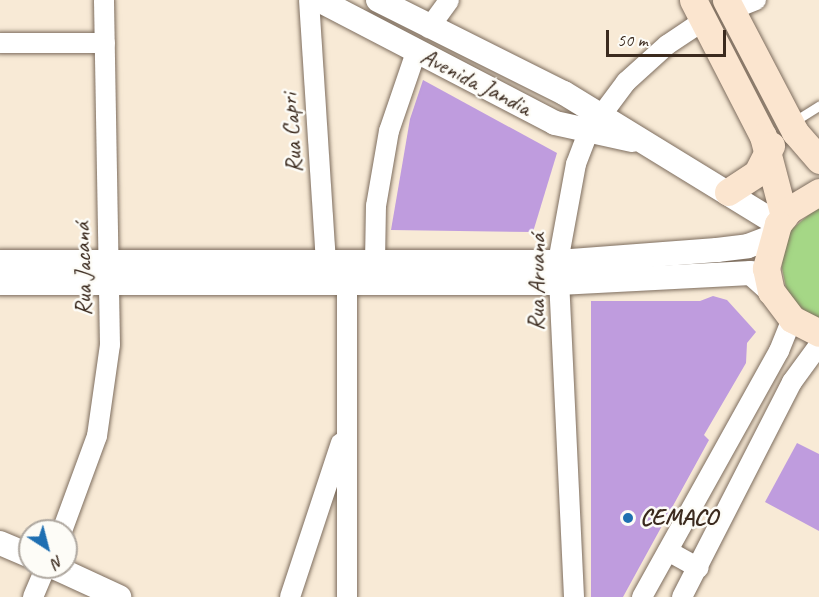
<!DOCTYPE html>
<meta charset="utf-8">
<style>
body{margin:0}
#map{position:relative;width:819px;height:597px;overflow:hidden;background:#f8ead6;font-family:Caveat,sans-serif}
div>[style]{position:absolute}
.green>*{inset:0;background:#a5d786}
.building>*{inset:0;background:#bf9cde}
.roads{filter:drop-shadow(0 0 2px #7d6d5e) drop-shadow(0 0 2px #7d6d5e)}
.service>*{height:9px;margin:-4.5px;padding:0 4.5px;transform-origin:4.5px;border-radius:4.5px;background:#fff}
.minor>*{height:20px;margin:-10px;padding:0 10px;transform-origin:10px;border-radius:10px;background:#fff}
.tertiary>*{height:24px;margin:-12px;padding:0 12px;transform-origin:12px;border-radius:12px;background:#fff}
.secondary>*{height:27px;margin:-13.5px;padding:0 13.5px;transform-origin:13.5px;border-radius:13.5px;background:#fbe5cf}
.dots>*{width:16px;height:16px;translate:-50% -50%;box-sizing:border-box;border:3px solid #fdfcf7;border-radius:50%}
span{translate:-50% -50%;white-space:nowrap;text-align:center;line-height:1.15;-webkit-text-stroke:5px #fdfcf7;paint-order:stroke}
.street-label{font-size:24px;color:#3b2a1e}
.poi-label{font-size:24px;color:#3b2a1e;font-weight:700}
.left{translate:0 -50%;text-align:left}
.north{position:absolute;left:18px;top:519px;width:60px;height:60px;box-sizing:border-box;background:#fdfcf7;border:2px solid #afa8a0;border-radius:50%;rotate:144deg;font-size:16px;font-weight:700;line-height:24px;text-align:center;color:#3b2a1e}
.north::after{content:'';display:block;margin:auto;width:21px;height:27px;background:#1f6fb2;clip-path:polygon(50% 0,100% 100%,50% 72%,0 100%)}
.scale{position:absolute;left:606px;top:30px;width:120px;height:27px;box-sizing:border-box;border:3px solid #3b2a1e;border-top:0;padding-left:8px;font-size:18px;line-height:21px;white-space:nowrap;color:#3b2a1e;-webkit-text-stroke:4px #fdfcf7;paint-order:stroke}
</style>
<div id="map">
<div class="green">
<div style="clip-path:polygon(819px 206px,819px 321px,797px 305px,786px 288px,782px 268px,783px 248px,791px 230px)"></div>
</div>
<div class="building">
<div style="clip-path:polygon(423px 80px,557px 153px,533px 232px,391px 230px,410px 119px)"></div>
<div style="clip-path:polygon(713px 296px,727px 300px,756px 332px,747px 343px,746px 363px,704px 435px,709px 440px,623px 597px,591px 597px,591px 301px,700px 301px)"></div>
<div style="clip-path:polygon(797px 443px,819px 454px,819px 531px,765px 502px)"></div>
</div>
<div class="roads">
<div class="service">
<div style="left:793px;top:122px;width:31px;rotate:-32deg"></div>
</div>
<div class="minor">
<div style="left:309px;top:0;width:263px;rotate:86.3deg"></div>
<div style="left:731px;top:10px;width:27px;rotate:-22deg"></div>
<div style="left:429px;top:28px;width:34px;rotate:-54deg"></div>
<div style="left:0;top:43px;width:105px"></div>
<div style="left:375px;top:262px;width:56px;rotate:-89deg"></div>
<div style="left:376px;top:206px;width:76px;rotate:-80.2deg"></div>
<div style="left:389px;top:131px;width:83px;rotate:-71.1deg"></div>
<div style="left:347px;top:282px;width:315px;rotate:90deg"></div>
<div style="left:62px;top:531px;width:101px;rotate:-69.8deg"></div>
<div style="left:97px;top:436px;width:92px;rotate:-81.9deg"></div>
<div style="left:110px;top:345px;width:345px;rotate:-91deg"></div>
<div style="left:668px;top:551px;width:35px;rotate:29deg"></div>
<div style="left:33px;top:597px;width:33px;rotate:-67deg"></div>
<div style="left:290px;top:597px;width:162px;rotate:-71.7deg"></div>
<div style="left:574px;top:597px;width:335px;rotate:-92.7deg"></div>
<div style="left:558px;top:262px;width:100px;rotate:-79.6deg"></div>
<div style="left:576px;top:164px;width:33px;rotate:-69deg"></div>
<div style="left:588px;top:133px;width:64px;rotate:-53.3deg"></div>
<div style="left:626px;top:82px;width:55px;rotate:-42.1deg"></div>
<div style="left:667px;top:45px;width:43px;rotate:-33.7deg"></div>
<div style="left:642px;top:597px;width:282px;rotate:-60.9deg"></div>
<div style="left:779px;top:351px;width:35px;rotate:-68deg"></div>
<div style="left:682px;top:597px;width:242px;rotate:-62.9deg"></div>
<div style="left:792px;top:382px;width:46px;rotate:-53.9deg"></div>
</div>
<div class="tertiary">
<div style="left:319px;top:0;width:266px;rotate:27.5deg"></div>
<div style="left:555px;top:123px;width:79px;rotate:12.4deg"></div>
<div style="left:378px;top:0;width:208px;rotate:26.6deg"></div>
<div style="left:564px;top:93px;width:251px;rotate:31.5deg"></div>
<div style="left:0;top:262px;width:558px"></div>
<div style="left:558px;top:262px;width:159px;rotate:-4.3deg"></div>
<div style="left:717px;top:250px;width:31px;rotate:-7deg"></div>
<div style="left:748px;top:246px;width:28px;rotate:-21deg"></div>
<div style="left:0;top:283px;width:559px"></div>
<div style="left:559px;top:283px;width:192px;rotate:-3deg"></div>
<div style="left:751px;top:273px;width:27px;rotate:42deg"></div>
<div style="left:0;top:543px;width:33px;rotate:23deg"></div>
<div style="left:54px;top:567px;width:72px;rotate:24.8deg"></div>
</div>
<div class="secondary">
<div style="left:693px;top:0;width:153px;rotate:62.8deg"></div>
<div style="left:763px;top:136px;width:83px;rotate:75.3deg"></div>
<div style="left:726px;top:0;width:149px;rotate:62.4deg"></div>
<div style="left:795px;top:132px;width:37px;rotate:49deg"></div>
<div style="left:728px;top:192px;width:35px;rotate:-33deg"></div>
<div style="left:757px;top:173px;width:31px;rotate:-63deg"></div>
<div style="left:819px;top:192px;width:35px;rotate:149deg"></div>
<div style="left:789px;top:210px;width:18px;rotate:128deg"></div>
<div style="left:778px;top:224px;width:46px;rotate:105.3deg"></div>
<div style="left:766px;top:268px;width:24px;rotate:78deg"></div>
<div style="left:771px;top:291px;width:35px;rotate:53deg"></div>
<div style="left:792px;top:319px;width:30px;rotate:27deg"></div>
</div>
</div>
<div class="dots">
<div style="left:628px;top:518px;background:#1f6fb2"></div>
</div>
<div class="street-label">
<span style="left:476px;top:82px;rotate:27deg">Avenida Jandia</span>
<span style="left:292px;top:133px;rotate:-94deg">Rua Capri</span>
<span style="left:83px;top:269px;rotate:-91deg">Rua Jacaná</span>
<span style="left:537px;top:282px;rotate:-89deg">Rua Aruaná</span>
</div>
<div class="poi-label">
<span class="left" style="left:640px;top:518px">CEMACO</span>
</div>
<div class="north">N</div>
<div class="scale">50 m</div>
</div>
